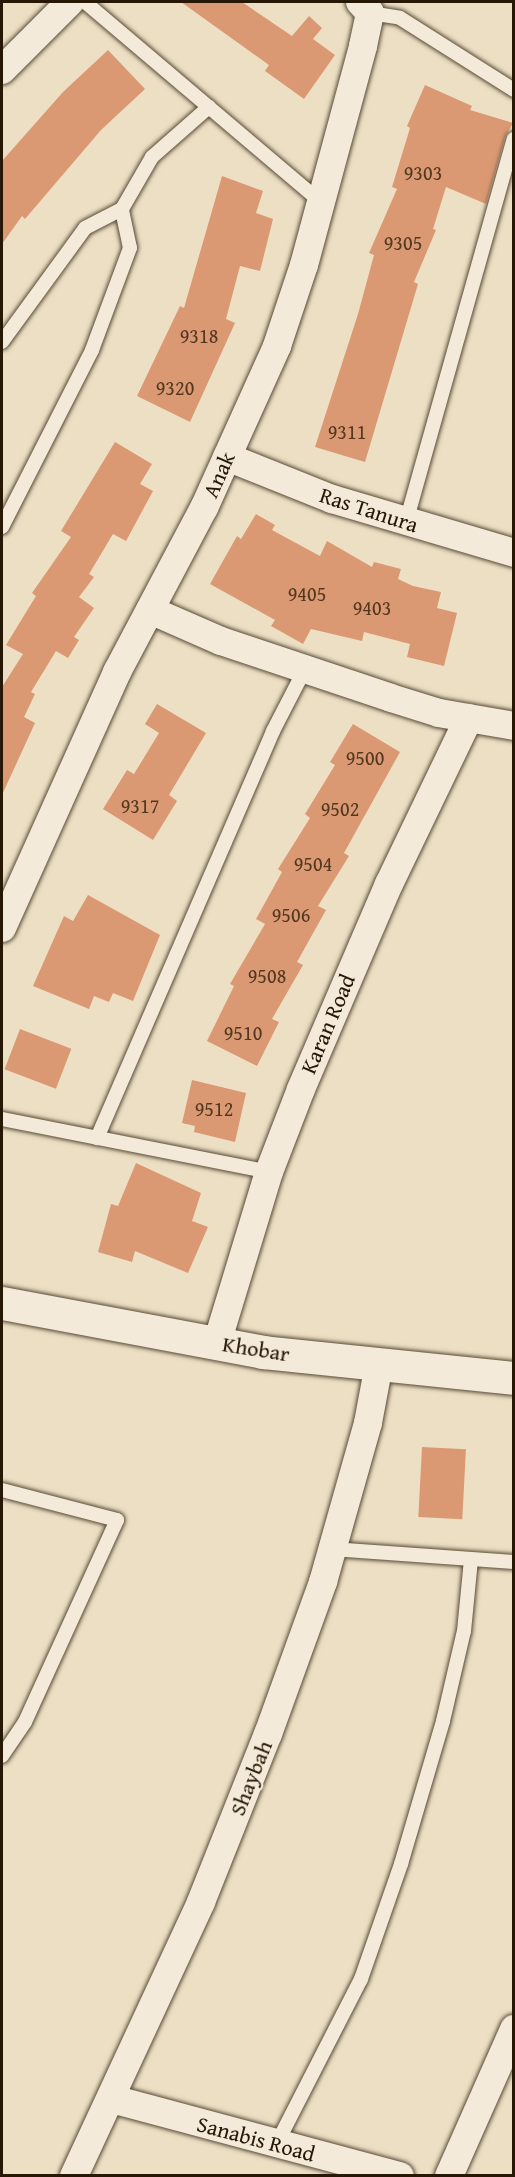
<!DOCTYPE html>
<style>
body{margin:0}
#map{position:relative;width:515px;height:2177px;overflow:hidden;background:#ecdfc4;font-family:"Gentium Book Plus",serif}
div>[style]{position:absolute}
.building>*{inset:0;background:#db9973;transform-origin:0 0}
.roads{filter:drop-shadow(0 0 2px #584a35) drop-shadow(0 0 2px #584a35)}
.service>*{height:14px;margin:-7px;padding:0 7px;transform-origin:7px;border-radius:7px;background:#f3ead9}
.minor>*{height:28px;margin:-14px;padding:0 14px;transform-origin:14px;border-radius:14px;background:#f3ead9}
.secondary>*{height:33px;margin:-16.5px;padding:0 16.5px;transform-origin:16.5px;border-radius:16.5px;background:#f3ead9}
span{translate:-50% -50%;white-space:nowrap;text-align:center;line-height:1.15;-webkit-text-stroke:4.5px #f3ead9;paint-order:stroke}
.number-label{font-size:20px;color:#533820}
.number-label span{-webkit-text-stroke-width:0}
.street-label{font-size:22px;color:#261805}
.frame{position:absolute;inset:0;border:3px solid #261805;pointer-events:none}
</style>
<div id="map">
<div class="building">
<div style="clip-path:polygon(181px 2px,242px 2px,292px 36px,309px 16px,322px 28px,313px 39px,335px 55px,304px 99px,265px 71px,269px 65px)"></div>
<div style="clip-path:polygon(108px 50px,145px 89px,101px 130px,25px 219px,22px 216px,2px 244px,2px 161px,63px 92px)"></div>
<div style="clip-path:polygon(425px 85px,472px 106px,470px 110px,513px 123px,505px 137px,486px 204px,446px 187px,433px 229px,436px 230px,414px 282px,418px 284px,365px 462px,315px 447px,358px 314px,374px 255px,369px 253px,397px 189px,392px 187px,410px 128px,407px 126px)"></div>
<div style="clip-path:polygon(222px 176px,263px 191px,256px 213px,273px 219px,260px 271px,240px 266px,226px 319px,235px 323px,190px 422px,137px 396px,180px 306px,184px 308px)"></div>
<div style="clip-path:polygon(115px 442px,152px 464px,140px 484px,153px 491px,126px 541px,113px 534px,89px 574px,94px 577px,79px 597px,94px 608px,74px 637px,79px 640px,68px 658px,56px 651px,31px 692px,35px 694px,24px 717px,35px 723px,2px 795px,2px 687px,23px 654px,6px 645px,36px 596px,32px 593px,71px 537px,61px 531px)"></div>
<div style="clip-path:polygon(256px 514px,275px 525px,272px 530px,320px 556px,327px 541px,372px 567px,374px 562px,401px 569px,398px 579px,413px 586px,441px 592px,437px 608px,457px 613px,444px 666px,407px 657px,410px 644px,364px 632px,362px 641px,311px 629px,303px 644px,271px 626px,275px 620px,210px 584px,237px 536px,241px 539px)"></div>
<div style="clip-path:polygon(157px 704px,206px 733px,169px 795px,177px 801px,153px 840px,103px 809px,127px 770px,134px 774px,159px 733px,145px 724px)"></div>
<div style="clip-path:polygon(353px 724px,400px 752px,344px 853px,349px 856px,318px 906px,326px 910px,297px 962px,303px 965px,272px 1019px,279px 1022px,257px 1066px,207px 1041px,234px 986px,230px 984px,265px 924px,256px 919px,282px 872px,278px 869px,310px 818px,305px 814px,335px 765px,330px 762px)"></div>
<div style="clip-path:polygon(88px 895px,160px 935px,133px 1001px,113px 993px,109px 1002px,94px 996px,89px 1009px,33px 986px,64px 916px,73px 921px)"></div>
<div style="left:20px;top:1029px;width:55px;height:43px;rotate:21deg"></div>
<div style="clip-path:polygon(192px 1080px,246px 1093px,235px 1142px,194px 1132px,195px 1126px,182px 1123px)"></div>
<div style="clip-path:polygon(136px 1163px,201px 1193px,192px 1221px,208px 1227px,188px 1273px,135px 1251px,132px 1262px,98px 1252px,111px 1204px,118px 1206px)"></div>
<div style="left:422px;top:1447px;width:44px;height:70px;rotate:3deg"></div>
</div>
<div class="roads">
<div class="service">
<div style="left:85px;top:2px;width:308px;rotate:40.3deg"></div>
<div style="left:370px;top:13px;width:30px;rotate:9deg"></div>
<div style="left:400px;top:18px;width:135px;rotate:32.3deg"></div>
<div style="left:2px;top:342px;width:141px;rotate:-53.9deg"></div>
<div style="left:85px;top:228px;width:42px;rotate:-27.2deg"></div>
<div style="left:406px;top:522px;width:398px;rotate:-74.3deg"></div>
<div style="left:2px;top:527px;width:199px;rotate:-63deg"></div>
<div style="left:92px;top:350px;width:109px;rotate:-69.6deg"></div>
<div style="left:130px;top:248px;width:40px;rotate:-102deg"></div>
<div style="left:122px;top:209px;width:60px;rotate:-60deg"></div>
<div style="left:152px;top:157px;width:76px;rotate:-41.3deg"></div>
<div style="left:2px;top:1119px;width:272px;rotate:11.2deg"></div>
<div style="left:97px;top:1138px;width:443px;rotate:-66.6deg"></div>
<div style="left:273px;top:731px;width:70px;rotate:-62.7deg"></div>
<div style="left:2px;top:1490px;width:119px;rotate:14.6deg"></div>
<div style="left:117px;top:1520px;width:222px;rotate:114.5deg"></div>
<div style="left:25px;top:1722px;width:41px;rotate:124.1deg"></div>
<div style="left:332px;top:1549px;width:182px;rotate:4.1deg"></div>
<div style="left:276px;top:2145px;width:186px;rotate:-62.9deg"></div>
<div style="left:361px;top:1979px;width:122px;rotate:-70.8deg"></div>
<div style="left:401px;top:1864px;width:149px;rotate:-73.6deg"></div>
<div style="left:443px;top:1721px;width:92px;rotate:-76.9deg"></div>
<div style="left:464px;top:1631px;width:72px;rotate:-84.4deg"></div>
</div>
<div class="minor">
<div style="left:2px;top:70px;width:96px;rotate:-45deg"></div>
<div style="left:227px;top:457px;width:113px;rotate:21.8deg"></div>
<div style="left:332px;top:499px;width:190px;rotate:16.5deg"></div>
<div style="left:150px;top:610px;width:77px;rotate:23.6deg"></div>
<div style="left:221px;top:641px;width:179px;rotate:18.5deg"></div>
<div style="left:391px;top:698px;width:50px;rotate:17.4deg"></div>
<div style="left:439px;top:713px;width:76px;rotate:9.8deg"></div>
<div style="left:2px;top:928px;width:281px;rotate:-65.8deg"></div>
<div style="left:117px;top:672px;width:186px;rotate:-62.1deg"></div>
<div style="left:204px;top:508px;width:178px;rotate:-65.7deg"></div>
<div style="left:277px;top:346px;width:85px;rotate:-71.6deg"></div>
<div style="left:304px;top:265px;width:227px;rotate:-74.9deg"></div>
<div style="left:363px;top:46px;width:34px;rotate:-78deg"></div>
<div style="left:370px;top:13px;width:15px;rotate:-132deg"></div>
<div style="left:217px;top:1343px;width:179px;rotate:-73.1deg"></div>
<div style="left:269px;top:1172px;width:89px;rotate:-68.9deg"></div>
<div style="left:301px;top:1089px;width:223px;rotate:-66.8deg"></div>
<div style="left:389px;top:884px;width:184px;rotate:-64.3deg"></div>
<div style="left:112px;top:2099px;width:298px;rotate:15deg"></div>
<div style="left:74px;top:2176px;width:302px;rotate:-65.1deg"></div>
<div style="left:201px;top:1902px;width:181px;rotate:-68.3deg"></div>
<div style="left:268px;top:1734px;width:162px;rotate:-70.1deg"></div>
<div style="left:323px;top:1582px;width:165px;rotate:-74.2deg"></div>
<div style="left:368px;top:1423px;width:60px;rotate:-79.4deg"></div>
<div style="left:449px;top:2176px;width:161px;rotate:-66.1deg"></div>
</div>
<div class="secondary">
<div style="left:2px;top:1303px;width:266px;rotate:10.6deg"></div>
<div style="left:263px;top:1352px;width:252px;rotate:5.9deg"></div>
</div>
</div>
<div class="number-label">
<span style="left:423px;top:172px">9303</span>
<span style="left:403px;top:242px">9305</span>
<span style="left:199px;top:335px">9318</span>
<span style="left:175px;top:387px">9320</span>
<span style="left:347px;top:431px">9311</span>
<span style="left:307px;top:593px">9405</span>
<span style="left:372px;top:607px">9403</span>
<span style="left:365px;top:757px">9500</span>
<span style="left:140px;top:805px">9317</span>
<span style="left:340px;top:808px">9502</span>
<span style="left:313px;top:863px">9504</span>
<span style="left:291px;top:914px">9506</span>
<span style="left:267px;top:975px">9508</span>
<span style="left:243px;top:1032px">9510</span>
<span style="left:214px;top:1108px">9512</span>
</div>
<div class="street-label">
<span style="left:219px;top:475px;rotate:-66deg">Anak</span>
<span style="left:369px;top:510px;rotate:18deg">Ras Tanura</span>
<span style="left:328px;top:1024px;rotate:-67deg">Karan Road</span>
<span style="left:256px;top:1349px;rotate:9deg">Khobar</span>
<span style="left:251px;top:1778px;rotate:-68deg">Shaybah</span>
<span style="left:256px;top:2139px;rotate:15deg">Sanabis Road</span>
</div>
<div class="frame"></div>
</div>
